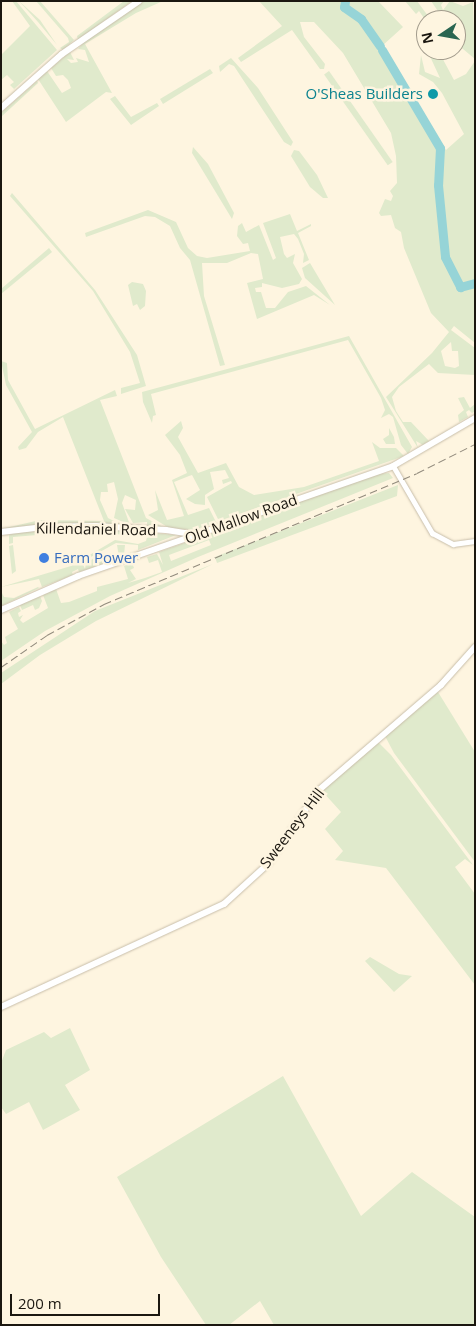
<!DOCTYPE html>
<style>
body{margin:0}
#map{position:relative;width:476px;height:1326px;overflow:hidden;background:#fef5e0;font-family:"Open Sans",sans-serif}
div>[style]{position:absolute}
.green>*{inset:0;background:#e0eacc;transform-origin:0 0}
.river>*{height:9px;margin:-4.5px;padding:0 4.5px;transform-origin:4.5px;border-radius:4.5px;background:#96d4d7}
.roads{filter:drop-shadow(0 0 1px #c8beaa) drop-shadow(0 0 1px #c8beaa)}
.minor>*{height:5px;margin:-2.5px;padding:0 2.5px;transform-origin:2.5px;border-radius:2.5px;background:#fff}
.tertiary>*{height:6px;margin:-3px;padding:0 3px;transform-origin:3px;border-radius:3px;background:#fff}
.rail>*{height:1px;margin-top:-0.5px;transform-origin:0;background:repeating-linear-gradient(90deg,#918a7c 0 8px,transparent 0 12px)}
.dots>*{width:14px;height:14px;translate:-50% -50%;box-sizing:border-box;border:2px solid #fef5e0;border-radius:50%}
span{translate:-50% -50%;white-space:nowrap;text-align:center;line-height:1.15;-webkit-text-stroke:5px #fef5e0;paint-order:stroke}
.culture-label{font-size:15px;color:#0d838f}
.right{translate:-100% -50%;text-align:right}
.street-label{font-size:15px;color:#1b1710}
.shop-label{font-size:15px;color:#366cbe}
.left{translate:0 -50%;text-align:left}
.frame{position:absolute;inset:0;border:2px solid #1b1710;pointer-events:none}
.north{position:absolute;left:416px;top:10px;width:50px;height:50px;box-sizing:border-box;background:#fef5e0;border:1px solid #a39c8d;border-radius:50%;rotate:258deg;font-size:14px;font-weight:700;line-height:20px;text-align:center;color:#1b1710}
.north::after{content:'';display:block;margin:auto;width:18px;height:22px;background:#2a6651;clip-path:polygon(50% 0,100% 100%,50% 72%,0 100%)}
.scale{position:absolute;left:10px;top:1294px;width:150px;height:22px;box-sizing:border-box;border:2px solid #1b1710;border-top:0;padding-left:6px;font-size:15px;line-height:18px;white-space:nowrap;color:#1b1710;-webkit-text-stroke:4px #fef5e0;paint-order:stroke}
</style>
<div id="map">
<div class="green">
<div style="clip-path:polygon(12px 1px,16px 1px,57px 50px,14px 89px,10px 85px,14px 82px,7px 75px,1px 80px,1px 55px,30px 26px)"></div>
<div style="clip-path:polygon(19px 1px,40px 20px,57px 45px,38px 22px)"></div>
<div style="clip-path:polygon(36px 1px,40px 1px,74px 40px,63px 50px,60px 48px,69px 42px,68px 38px)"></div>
<div style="clip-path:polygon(124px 1px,132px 1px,78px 40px,77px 36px)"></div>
<div style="clip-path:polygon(163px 1px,136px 13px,85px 44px,112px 93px,106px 92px,66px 122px,38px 79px,47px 71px,62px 93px,71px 88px,68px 80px,63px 75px,56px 76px,51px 68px,70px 52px,74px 60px,67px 59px,71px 63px,78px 62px,76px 58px,89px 62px,85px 50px,78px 49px,84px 42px,143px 2px)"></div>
<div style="clip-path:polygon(evenodd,259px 1px,378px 1px,403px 27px,382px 46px,446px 150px,464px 134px,442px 93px,433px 82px,419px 74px,421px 55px,425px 72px,440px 78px,427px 50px,438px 50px,454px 80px,466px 74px,475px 61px,475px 343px,454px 326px,451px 330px,475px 348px,475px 375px,438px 373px,429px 364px,399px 387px,392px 397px,396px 411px,403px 422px,411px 422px,429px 441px,423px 445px,416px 441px,418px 448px,386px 397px,432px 353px,449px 332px,431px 313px,404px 248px,401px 232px,395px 228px,391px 215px,381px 216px,379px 213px,385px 199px,391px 201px,393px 196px,390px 191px,397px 183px,396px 156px,391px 133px,343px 53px,314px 22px,300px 22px,304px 37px,325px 64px,324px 69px,320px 69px,292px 30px,241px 62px,238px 58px,282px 26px,259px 1px,451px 342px,452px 351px,458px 351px,459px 366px,455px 368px,445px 366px,441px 351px,451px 342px)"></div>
<div style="clip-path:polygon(405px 1px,417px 1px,431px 20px,426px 21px,419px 11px,416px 14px)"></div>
<div style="clip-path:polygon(431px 1px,444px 1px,441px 5px,443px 10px,450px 1px,463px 6px,473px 2px,475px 59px,457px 44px,456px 20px,444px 20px)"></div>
<div style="clip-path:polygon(231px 58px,258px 88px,293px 142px,291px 146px,284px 142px,234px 66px,229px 64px,220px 72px,219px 66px)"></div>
<div style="clip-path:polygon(210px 69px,213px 73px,163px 104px,160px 99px)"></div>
<div style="left:329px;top:71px;width:111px;height:6px;rotate:55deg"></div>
<div style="clip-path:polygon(37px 81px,38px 83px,1px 117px,1px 113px)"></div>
<div style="clip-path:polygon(115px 96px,131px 117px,157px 103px,159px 106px,131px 125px,110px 99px)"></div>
<div style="clip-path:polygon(193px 147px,208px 164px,234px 213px,232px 219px,192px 153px)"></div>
<div style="clip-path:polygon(294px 150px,299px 151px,317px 175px,328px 198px,323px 198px,310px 187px,291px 156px)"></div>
<div style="clip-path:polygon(12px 193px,95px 290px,137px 355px,146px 386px,121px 394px,121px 388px,140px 383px,130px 352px,93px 291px,10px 196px)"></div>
<div style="clip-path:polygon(148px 210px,176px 222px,188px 248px,197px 256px,207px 258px,250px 251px,248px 243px,243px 244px,237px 236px,238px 226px,242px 223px,246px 232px,259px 225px,273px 260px,276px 258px,263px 223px,290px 214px,297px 231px,311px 224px,311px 226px,298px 233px,309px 260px,303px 263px,304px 254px,298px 239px,294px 234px,280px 237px,284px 254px,287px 258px,295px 254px,293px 263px,302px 279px,299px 284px,282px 288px,262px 283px,262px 287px,255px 288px,256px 292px,261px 292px,266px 308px,275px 308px,288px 292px,306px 286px,330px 305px,314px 295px,257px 319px,247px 283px,263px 279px,258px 254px,251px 253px,227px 263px,202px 263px,204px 296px,225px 365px,220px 366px,190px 260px,180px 248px,170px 226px,155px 217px,145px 216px,86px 237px,85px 233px)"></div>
<div style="clip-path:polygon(49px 248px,52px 252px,1px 294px,1px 289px)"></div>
<div style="clip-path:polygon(310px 263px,335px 305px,305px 278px,302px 268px)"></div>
<div style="clip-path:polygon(132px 282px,143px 284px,146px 291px,145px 306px,140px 310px,137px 304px,133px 306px,128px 285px)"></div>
<div style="clip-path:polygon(349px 336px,412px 447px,408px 454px,401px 445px,393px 417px,389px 414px,381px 418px,385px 410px,381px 398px,348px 340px,151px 394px,156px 415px,153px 416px,152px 423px,143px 402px,142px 392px)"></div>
<div style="clip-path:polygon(1px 361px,7px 363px,8px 380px,35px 429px,115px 390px,117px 396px,100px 400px,146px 518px,163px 527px,147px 526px,147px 522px,133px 523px,125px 509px,135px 510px,136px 500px,125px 495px,122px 503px,130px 525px,114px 518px,118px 499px,114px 482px,107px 484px,108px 492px,101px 492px,100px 500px,108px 518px,122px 525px,41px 524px,1px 529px,40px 520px,104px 521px,63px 417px,38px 432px,26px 448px,19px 450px,18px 447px,32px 432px,6px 385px)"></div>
<div style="clip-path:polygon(464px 397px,470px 408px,475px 404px,475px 411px,472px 413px,469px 410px,466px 412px,468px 417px,459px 422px,458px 415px,464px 410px,458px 398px)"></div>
<div style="clip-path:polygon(181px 421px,183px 428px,178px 437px,198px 473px,226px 463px,239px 487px,254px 495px,304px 487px,379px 461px,372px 442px,380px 448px,396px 448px,404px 456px,219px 521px,207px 497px,232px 483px,231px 481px,223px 484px,222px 480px,229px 478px,225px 470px,210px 472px,214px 489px,205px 495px,205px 505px,195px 504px,186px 499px,200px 490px,192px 475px,189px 476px,174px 482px,188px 515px,209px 508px,216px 522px,194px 530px,169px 528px,148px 515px,158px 510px,155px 490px,167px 520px,184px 516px,172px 480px,187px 473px,180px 455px,165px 435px)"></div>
<div style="clip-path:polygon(389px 428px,394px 437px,395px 444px,386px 444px,383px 439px,389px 435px)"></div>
<div style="clip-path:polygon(evenodd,389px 473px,393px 478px,198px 557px,110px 596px,45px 631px,1px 661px,1px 641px,4px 645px,7px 643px,5px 637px,18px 629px,9px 612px,19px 607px,21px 611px,18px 613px,19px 617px,23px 615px,20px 620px,23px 623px,48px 608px,43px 595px,56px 589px,61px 603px,69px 602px,97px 591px,97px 587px,128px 579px,124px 566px,132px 563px,134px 568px,130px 570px,136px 579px,128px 583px,145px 578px,162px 572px,158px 560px,149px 563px,147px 557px,157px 554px,163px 565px,159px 552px,378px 474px,389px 473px,209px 540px,211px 545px,171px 561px,169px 555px,209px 540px)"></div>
<div style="clip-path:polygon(398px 485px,397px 496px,217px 563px,215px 557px)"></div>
<div style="clip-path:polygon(87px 528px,176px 535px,115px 559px,119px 557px,117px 545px,125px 545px,124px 555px,138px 550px,138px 545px,116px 543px,82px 562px,85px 569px,86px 563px,94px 558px,97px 563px,109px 558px,111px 561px,79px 572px,78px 569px,72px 572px,73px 575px,42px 587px,39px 579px,1px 587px,71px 566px,115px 540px,138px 544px,146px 541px,147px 537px,84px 531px)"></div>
<div style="clip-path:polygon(66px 529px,74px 532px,13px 537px,13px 543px,9px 544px,9px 535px,1px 537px,25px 530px)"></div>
<div style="clip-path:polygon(13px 545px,16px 571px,12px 574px,9px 546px)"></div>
<div style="clip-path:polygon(213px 564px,96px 621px,40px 655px,1px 684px,1px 673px,95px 611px)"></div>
<div style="clip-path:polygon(38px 587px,39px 588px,1px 606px,2px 593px,4px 597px,14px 598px)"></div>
<div style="clip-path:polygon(40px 596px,42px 601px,39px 608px,35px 610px,33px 605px,22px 610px,20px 605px)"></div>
<div style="clip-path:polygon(438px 692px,475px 752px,475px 862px,394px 753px,385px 736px)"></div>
<div style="clip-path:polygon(378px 742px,391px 755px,473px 865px,465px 859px,455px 867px,475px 894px,475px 985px,386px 868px,335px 860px,343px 851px,325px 829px,341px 812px,322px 791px)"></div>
<div style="clip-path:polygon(370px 957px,399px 974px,412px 976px,394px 992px,365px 961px)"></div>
<div style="clip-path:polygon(70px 1028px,90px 1070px,65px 1085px,80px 1110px,43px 1130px,29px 1102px,6px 1114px,1px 1107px,1px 1063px,6px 1050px,44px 1032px,51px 1038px)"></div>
<div style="clip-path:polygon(283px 1076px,361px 1216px,412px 1172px,475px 1217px,475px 1325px,274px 1325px,260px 1301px,229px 1325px,206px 1325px,161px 1257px,117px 1177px)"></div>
</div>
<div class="river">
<div style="left:345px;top:1px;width:6px;rotate:99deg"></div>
<div style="left:344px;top:7px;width:21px;rotate:35deg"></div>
<div style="left:361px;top:19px;width:33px;rotate:55deg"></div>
<div style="left:382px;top:50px;width:114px;rotate:59.4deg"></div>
<div style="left:440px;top:148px;width:37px;rotate:93deg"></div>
<div style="left:438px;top:185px;width:72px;rotate:84.4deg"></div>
<div style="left:445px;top:257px;width:34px;rotate:63deg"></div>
<div style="left:460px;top:287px;width:16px;rotate:-15deg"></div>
</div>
<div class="roads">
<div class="minor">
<div style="left:393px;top:466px;width:78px;rotate:59.8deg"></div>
<div style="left:432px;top:533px;width:24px;rotate:28deg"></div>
<div style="left:453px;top:544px;width:22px;rotate:-8deg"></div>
</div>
<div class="tertiary">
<div style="left:1px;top:108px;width:81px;rotate:-41.5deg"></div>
<div style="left:62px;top:54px;width:93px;rotate:-34.5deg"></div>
<div style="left:1px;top:532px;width:43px;rotate:-6.6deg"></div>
<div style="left:44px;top:527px;width:51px;rotate:-1.1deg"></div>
<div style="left:95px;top:526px;width:71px;rotate:3.2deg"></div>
<div style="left:166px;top:530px;width:20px;rotate:9deg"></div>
<div style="left:186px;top:533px;width:6px;rotate:59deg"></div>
<div style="left:1px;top:610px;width:84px;rotate:-23.8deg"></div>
<div style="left:78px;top:576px;width:334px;rotate:-19.2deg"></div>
<div style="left:393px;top:466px;width:95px;rotate:-30.3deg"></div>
<div style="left:1px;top:1007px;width:246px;rotate:-24.8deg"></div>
<div style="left:224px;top:904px;width:59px;rotate:-42.3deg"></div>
<div style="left:268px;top:864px;width:90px;rotate:-55.4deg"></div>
<div style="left:319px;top:790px;width:161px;rotate:-40.7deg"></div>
<div style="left:441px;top:685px;width:51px;rotate:-48.2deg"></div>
</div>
</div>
<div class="rail">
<div style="left:1px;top:667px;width:56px;rotate:-34.8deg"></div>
<div style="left:47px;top:635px;width:65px;rotate:-28.5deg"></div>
<div style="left:104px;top:604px;width:339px;rotate:-22.7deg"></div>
<div style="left:417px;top:473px;width:65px;rotate:-26.6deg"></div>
</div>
<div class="dots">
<div style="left:433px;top:94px;background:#0f9aa8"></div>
<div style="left:44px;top:558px;background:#3f7fe0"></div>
</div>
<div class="culture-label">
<span class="right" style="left:423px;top:94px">O'Sheas Builders</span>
</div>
<div class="street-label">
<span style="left:241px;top:519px;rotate:-20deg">Old Mallow Road</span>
<span style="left:96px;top:529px;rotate:1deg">Killendaniel Road</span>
<span style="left:292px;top:828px;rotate:-53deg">Sweeneys Hill</span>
</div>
<div class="shop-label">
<span class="left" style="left:54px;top:558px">Farm Power</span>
</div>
<div class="frame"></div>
<div class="north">N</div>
<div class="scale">200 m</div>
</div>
